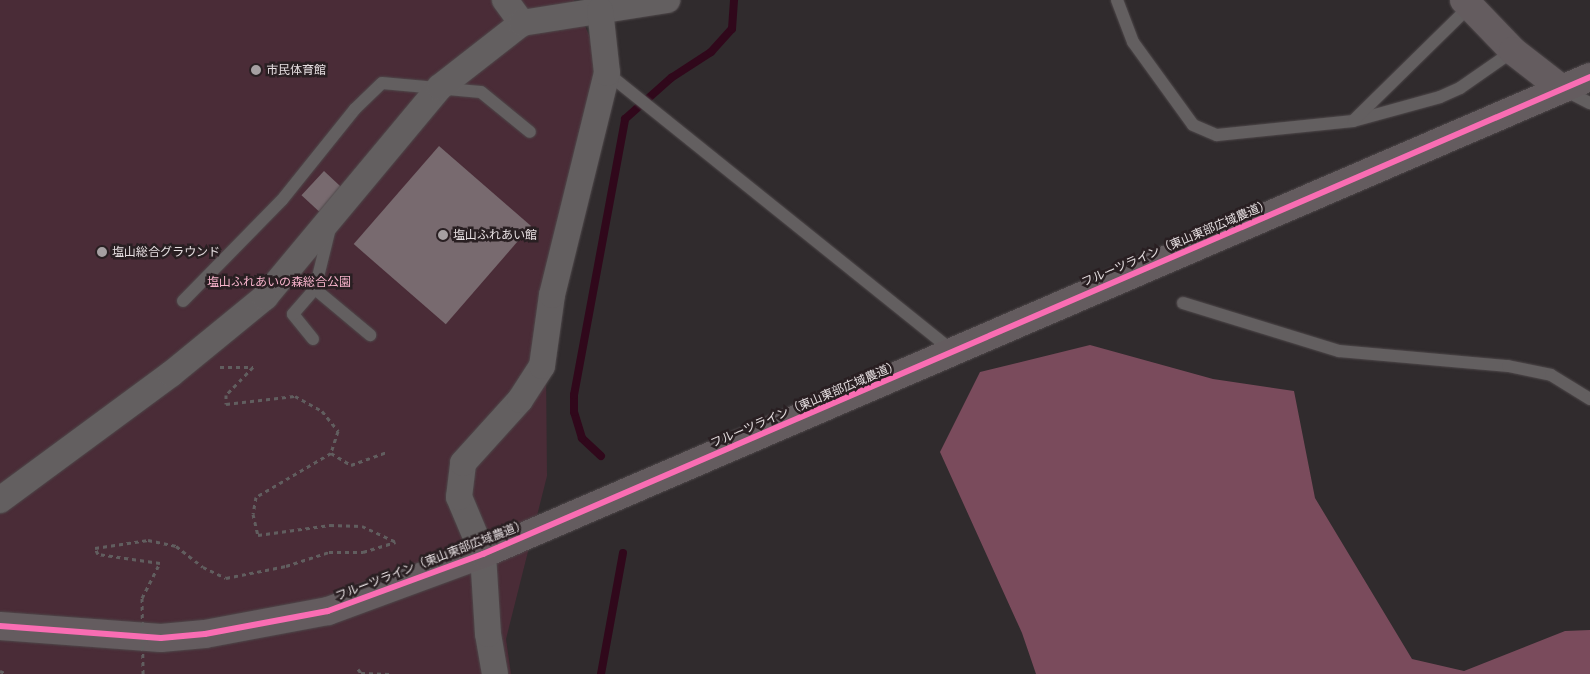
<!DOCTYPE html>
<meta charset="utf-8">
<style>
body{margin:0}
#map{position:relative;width:1590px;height:674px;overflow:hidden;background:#302b2d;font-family:"Titillium Web","Noto Sans JP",sans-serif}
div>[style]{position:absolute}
.green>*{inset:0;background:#4a2c37}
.forest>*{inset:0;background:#7a4b5c}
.stream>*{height:8px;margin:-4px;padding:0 4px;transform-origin:4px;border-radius:4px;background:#30081b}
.building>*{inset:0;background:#786a6f;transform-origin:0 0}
.path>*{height:3px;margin-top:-1.5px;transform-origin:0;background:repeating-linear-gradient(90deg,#615e5f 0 4px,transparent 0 8px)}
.roads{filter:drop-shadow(0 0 1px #4e484a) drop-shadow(0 0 1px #4e484a)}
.lane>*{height:12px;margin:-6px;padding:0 6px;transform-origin:6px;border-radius:6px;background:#635f60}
.street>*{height:26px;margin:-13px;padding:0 13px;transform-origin:13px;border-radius:13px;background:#635f60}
.secondary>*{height:28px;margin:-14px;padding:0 14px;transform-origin:14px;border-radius:14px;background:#645c5f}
.path-bridge>*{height:3px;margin-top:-1.5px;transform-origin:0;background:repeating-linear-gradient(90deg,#615e5f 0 4px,transparent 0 8px)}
.cycleway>*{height:6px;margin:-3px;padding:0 3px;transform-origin:3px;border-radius:3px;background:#f96db3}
.dots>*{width:14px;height:14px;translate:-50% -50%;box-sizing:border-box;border:2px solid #291f22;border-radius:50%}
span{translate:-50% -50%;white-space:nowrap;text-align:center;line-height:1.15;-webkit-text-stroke:5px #291f22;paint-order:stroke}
.poi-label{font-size:12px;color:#e6dfe1}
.left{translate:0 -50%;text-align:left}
.street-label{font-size:12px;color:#e6dfe1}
.park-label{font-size:12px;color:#f7b3cb}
</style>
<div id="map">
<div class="green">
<div style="clip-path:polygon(0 0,574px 0,605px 73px,546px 369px,547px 476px,506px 639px,511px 674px,0 674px)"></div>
</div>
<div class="forest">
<div style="clip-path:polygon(1090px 345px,1213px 379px,1294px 391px,1315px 498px,1412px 659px,1464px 671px,1565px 631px,1590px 630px,1590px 674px,1036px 674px,1022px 633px,940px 452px,980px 372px)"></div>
</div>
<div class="stream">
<div style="left:601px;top:456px;width:26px;rotate:-137deg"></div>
<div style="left:582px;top:438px;width:27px;rotate:-107deg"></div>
<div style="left:574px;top:412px;width:17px;rotate:-90deg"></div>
<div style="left:574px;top:395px;width:281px;rotate:-79.5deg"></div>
<div style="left:625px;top:119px;width:62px;rotate:-41.7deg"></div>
<div style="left:671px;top:78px;width:48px;rotate:-33deg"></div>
<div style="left:711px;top:52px;width:31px;rotate:-48deg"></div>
<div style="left:732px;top:29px;width:29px;rotate:-86deg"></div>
<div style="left:601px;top:674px;width:123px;rotate:-79.7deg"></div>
</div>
<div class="building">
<div style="left:439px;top:146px;width:122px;height:130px;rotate:41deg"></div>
<div style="left:324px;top:171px;width:37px;height:33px;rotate:43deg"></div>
</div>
<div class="path">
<div style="left:220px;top:367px;width:33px"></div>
<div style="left:253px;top:367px;width:39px;rotate:134deg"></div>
<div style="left:226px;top:395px;width:9px;rotate:90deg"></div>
<div style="left:226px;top:404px;width:69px;rotate:-6.6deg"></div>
<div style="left:295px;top:396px;width:31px;rotate:29deg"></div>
<div style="left:322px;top:411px;width:26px;rotate:51deg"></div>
<div style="left:338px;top:431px;width:23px;rotate:108deg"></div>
<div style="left:331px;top:453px;width:87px;rotate:149.6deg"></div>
<div style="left:256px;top:497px;width:17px;rotate:100deg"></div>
<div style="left:253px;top:514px;width:22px;rotate:77deg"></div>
<div style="left:258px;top:535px;width:73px;rotate:-7.9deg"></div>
<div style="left:330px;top:525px;width:32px;rotate:2deg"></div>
<div style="left:362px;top:526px;width:38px;rotate:25deg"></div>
<div style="left:331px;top:453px;width:23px;rotate:31deg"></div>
<div style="left:351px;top:465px;width:37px;rotate:-20deg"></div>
<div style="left:142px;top:598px;width:39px;rotate:-63deg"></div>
<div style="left:160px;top:563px;width:63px;rotate:-171.7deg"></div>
<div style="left:98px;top:554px;width:7px;rotate:-117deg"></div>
<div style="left:95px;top:548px;width:54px;rotate:-8.6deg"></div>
<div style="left:148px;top:540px;width:29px;rotate:12deg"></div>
<div style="left:176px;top:546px;width:34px;rotate:38deg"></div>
<div style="left:203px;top:567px;width:25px;rotate:26deg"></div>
<div style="left:226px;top:578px;width:61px;rotate:-11.3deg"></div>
<div style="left:286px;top:566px;width:45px;rotate:-18deg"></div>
<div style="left:329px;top:552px;width:34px"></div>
<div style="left:363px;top:552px;width:34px;rotate:-17deg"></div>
<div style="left:358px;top:669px;width:5px;rotate:53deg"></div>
<div style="left:361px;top:673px;width:29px;rotate:2deg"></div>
<div style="left:0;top:671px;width:8px;rotate:23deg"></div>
</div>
<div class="roads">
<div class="lane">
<div style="left:1117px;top:0;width:45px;rotate:69.1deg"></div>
<div style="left:1133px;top:42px;width:102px;rotate:54.1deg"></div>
<div style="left:1193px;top:125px;width:26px;rotate:23deg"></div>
<div style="left:1217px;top:135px;width:137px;rotate:-5.9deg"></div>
<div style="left:1353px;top:121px;width:90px;rotate:-15.4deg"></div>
<div style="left:1440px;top:97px;width:22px;rotate:-24deg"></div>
<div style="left:1460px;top:88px;width:65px;rotate:-34.9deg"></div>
<div style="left:607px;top:73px;width:445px;rotate:38.8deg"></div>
<div style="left:1564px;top:90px;width:29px;rotate:27deg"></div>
<div style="left:1354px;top:120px;width:163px;rotate:-44.5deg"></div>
<div style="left:330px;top:228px;width:63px;rotate:103.8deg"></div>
<div style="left:315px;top:289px;width:72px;rotate:39.9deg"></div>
<div style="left:183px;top:301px;width:141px;rotate:-45.6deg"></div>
<div style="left:282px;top:200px;width:117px;rotate:-51.3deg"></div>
<div style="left:355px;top:109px;width:37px;rotate:-44deg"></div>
<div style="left:382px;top:83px;width:99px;rotate:5.2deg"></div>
<div style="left:481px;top:92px;width:63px;rotate:39.2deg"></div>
<div style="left:1183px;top:303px;width:163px;rotate:17.1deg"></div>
<div style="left:1339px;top:351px;width:170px;rotate:5.1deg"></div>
<div style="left:1508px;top:366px;width:44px;rotate:11.8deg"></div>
<div style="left:1551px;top:375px;width:46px;rotate:31.6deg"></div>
<div style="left:313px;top:339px;width:32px;rotate:-129deg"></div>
<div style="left:293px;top:314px;width:33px;rotate:-49deg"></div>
</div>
<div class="street">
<div style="left:505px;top:0;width:29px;rotate:54deg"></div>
<div style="left:0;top:500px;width:212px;rotate:-36.4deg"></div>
<div style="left:171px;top:374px;width:122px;rotate:-39.3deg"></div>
<div style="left:265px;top:297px;width:273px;rotate:-50.2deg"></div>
<div style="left:440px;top:87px;width:104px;rotate:-38deg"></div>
<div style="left:522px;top:23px;width:147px;rotate:-9deg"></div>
<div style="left:495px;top:674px;width:41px;rotate:-99.9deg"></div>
<div style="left:488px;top:634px;width:80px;rotate:-93.6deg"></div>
<div style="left:483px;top:554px;width:62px;rotate:-112.8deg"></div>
<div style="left:459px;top:497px;width:34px;rotate:-83deg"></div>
<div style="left:463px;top:463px;width:85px;rotate:-47.9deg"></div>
<div style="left:520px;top:400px;width:40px;rotate:-57.1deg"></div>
<div style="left:542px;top:366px;width:72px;rotate:-82deg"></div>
<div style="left:552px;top:295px;width:229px;rotate:-76.1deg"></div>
<div style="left:607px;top:73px;width:63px;rotate:-96.3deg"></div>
</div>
<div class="secondary">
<div style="left:1464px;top:0;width:71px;rotate:46.1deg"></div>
<div style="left:1513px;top:51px;width:62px;rotate:37.8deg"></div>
<div style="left:0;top:626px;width:161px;rotate:4.3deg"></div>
<div style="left:161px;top:638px;width:44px;rotate:-5.2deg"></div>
<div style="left:205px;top:634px;width:125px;rotate:-10.6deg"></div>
<div style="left:328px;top:611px;width:165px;rotate:-20.2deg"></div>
<div style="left:483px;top:554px;width:1205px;rotate:-23.31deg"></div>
</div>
</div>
<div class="path-bridge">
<div style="left:142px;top:598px;width:76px;rotate:89.2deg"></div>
</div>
<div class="cycleway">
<div style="left:0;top:626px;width:161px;rotate:4.3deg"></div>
<div style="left:161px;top:638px;width:44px;rotate:-5.2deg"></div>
<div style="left:205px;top:634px;width:125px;rotate:-10.6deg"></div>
<div style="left:328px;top:611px;width:165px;rotate:-20.2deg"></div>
<div style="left:483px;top:554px;width:1205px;rotate:-23.31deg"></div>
</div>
<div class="dots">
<div style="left:256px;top:70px;background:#a6a0a2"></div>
<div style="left:443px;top:235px;background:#a6a0a2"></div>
<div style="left:102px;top:252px;background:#a6a0a2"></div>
</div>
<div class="poi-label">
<span class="left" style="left:266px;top:70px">市民体育館</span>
<span class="left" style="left:453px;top:235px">塩山ふれあい館</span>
<span class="left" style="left:112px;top:252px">塩山総合グラウンド</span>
</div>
<div class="street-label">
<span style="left:1176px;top:243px;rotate:-23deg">フルーツライン（東山東部広域農道）</span>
<span style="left:805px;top:404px;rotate:-23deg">フルーツライン（東山東部広域農道）</span>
<span style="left:431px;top:560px;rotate:-21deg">フルーツライン（東山東部広域農道）</span>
</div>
<div class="park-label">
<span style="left:279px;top:282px">塩山ふれあいの森総合公園</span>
</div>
</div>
